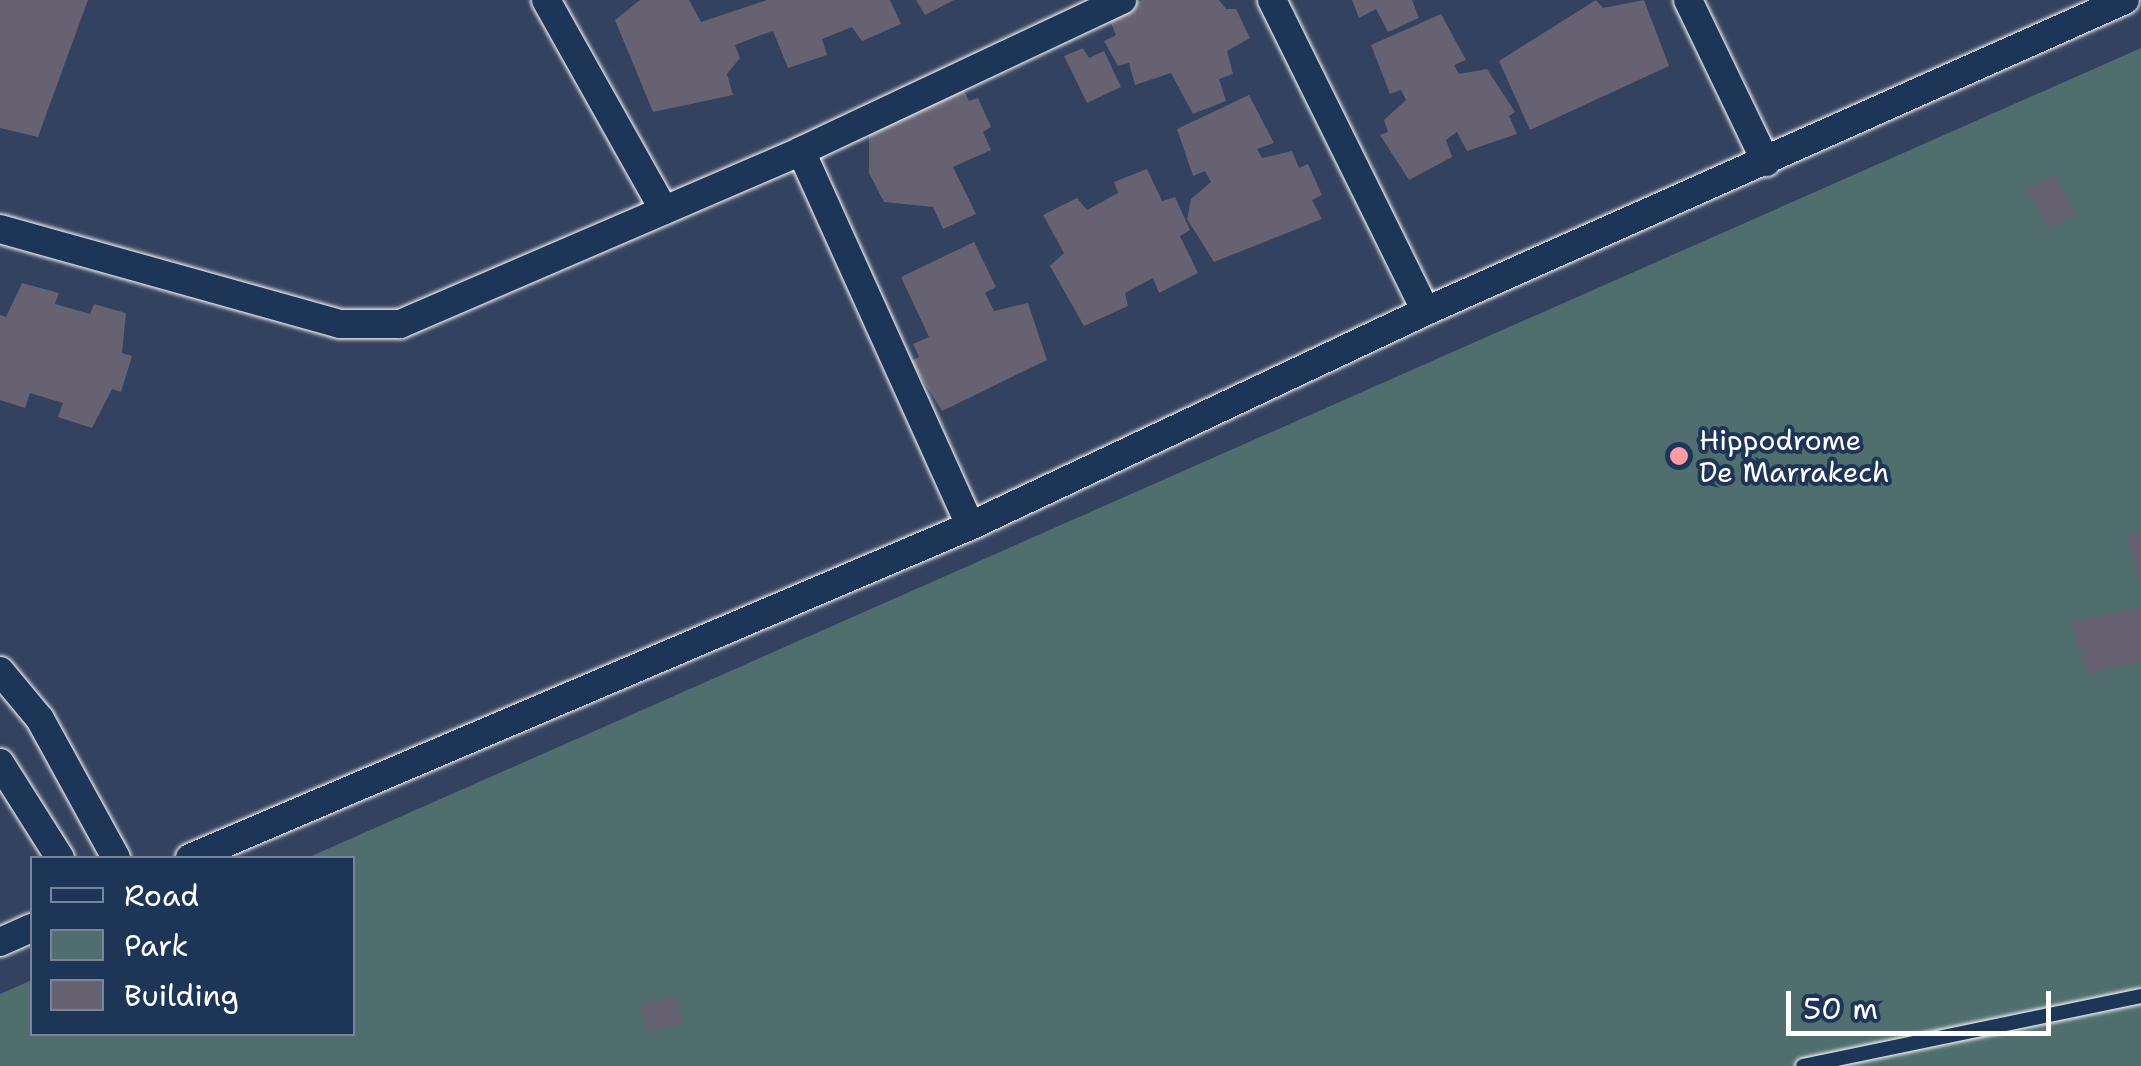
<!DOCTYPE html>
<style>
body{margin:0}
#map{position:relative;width:2141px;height:1066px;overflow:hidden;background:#33425f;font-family:"Shantell Sans",sans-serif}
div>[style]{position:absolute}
.green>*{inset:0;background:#4f6e6d}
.building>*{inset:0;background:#666271;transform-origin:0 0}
.roads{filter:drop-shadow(0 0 2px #fff) drop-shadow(0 0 2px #fff)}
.lane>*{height:14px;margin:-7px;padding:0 7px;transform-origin:7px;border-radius:7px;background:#1d3557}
.street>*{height:28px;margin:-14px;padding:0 14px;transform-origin:14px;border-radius:14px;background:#1d3557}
.dots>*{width:28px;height:28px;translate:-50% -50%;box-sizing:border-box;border:5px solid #1d3557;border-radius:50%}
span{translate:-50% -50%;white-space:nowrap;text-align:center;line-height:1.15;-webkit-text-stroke:8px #1d3557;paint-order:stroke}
.poi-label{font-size:28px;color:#fff}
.left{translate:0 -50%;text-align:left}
.legend{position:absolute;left:30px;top:856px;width:325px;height:180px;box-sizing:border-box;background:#1d3557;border:2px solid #77869a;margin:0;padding:12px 18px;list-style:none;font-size:30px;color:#fff}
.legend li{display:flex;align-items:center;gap:20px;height:50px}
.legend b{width:50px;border:2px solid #77869a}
.scale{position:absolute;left:1786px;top:991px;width:265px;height:45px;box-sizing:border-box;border:5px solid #fff;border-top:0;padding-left:12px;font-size:30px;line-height:35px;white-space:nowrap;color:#fff;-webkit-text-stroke:8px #1d3557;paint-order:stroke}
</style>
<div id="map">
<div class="green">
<div style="clip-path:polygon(2141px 48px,2141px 1066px,0 1066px,0 994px,32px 980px,32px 1034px,352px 1034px,352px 858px,307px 858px)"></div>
</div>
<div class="building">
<div style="clip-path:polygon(0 0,88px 0,38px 137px,0 128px)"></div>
<div style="clip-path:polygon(640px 0,689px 0,701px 22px,767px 0,890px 0,901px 24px,862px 41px,852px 27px,822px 39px,827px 55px,788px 68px,773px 31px,761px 35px,735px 45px,740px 58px,727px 74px,733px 95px,653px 112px,615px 20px)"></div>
<div style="clip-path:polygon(916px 0,954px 0,925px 15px)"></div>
<div style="clip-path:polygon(1142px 0,1219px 0,1226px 9px,1236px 9px,1250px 38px,1227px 51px,1233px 74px,1219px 79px,1226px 101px,1193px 114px,1171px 73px,1135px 85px,1129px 63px,1118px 66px,1104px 41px,1116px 35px,1108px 16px)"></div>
<div style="clip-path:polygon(1352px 0,1412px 0,1419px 18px,1388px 32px,1376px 9px,1359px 18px)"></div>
<div style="clip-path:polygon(1596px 0,1603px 8px,1644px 0,1669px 66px,1530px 130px,1499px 61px)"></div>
<div style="clip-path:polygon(1441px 14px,1466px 60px,1454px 65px,1459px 74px,1487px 69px,1515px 112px,1509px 116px,1517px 134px,1467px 151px,1457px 132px,1446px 140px,1452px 157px,1409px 180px,1380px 135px,1388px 132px,1384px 120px,1406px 100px,1401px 90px,1390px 94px,1371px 45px)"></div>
<div style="clip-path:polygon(1083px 48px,1089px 58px,1104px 51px,1121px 87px,1087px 103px,1064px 56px)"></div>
<div style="clip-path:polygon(962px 86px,969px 101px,978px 98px,991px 127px,983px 132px,991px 150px,953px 167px,976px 214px,943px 229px,933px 207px,884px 202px,869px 173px,869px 125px)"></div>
<div style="clip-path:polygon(1249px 95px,1274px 143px,1257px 149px,1262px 158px,1292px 151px,1299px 168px,1308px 164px,1322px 195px,1312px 200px,1322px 219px,1214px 262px,1187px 219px,1191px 199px,1211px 182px,1205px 171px,1193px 176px,1177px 129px)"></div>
<div style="clip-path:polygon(1147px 169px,1162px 201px,1175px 197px,1190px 230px,1180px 236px,1198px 273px,1159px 293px,1153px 278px,1125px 293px,1128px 306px,1084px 326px,1050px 266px,1064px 253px,1043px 215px,1077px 198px,1087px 210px,1118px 193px,1114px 182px)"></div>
<div style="left:2054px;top:174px;width:46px;height:31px;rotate:61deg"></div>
<div style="clip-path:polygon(974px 242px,996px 287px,985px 293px,994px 311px,1028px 303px,1047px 360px,942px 411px,911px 361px,919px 357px,913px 344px,929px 337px,901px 277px)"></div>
<div style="clip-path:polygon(22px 283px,59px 293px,55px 304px,90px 314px,94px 304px,126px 313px,122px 353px,132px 356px,121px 392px,112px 389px,92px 428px,58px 417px,63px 403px,30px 393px,25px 408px,0 400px,0 315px,6px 317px)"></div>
<div style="clip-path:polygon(2141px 532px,2141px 583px,2140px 583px,2126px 536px)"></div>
<div style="clip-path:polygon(2141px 607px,2141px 662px,2087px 674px,2071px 622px)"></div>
<div style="left:677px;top:996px;width:29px;height:37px;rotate:78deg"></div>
</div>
<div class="roads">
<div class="lane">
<div style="left:1803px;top:1066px;width:345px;rotate:-11.7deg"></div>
</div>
<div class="street">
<div style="left:546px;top:0;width:241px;rotate:60.7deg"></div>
<div style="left:1272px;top:0;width:347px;rotate:63.7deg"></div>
<div style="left:1688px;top:0;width:180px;rotate:64.3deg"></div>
<div style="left:801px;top:151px;width:411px;rotate:65.7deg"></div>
<div style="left:0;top:229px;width:353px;rotate:15.6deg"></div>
<div style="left:340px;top:324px;width:60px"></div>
<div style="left:400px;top:324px;width:437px;rotate:-23.3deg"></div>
<div style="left:801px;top:151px;width:355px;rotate:-25.2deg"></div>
<div style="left:0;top:671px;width:62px;rotate:50.2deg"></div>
<div style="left:40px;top:719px;width:158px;rotate:61.3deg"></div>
<div style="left:0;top:763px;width:112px;rotate:57.7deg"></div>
<div style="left:190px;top:858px;width:848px;rotate:-23.06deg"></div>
<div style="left:970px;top:526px;width:504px;rotate:-25.24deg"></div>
<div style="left:1426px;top:311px;width:765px;rotate:-23.99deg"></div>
<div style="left:0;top:942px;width:35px;rotate:-24deg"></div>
</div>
</div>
<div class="dots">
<div style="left:1679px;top:456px;background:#ff9aa2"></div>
</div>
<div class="poi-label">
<span class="left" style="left:1699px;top:456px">Hippodrome<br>De Marrakech</span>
</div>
<ul class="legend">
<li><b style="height:12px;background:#1d3557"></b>Road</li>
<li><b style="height:28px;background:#4f6e6d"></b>Park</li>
<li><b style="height:28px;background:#666271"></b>Building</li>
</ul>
<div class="scale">50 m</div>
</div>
